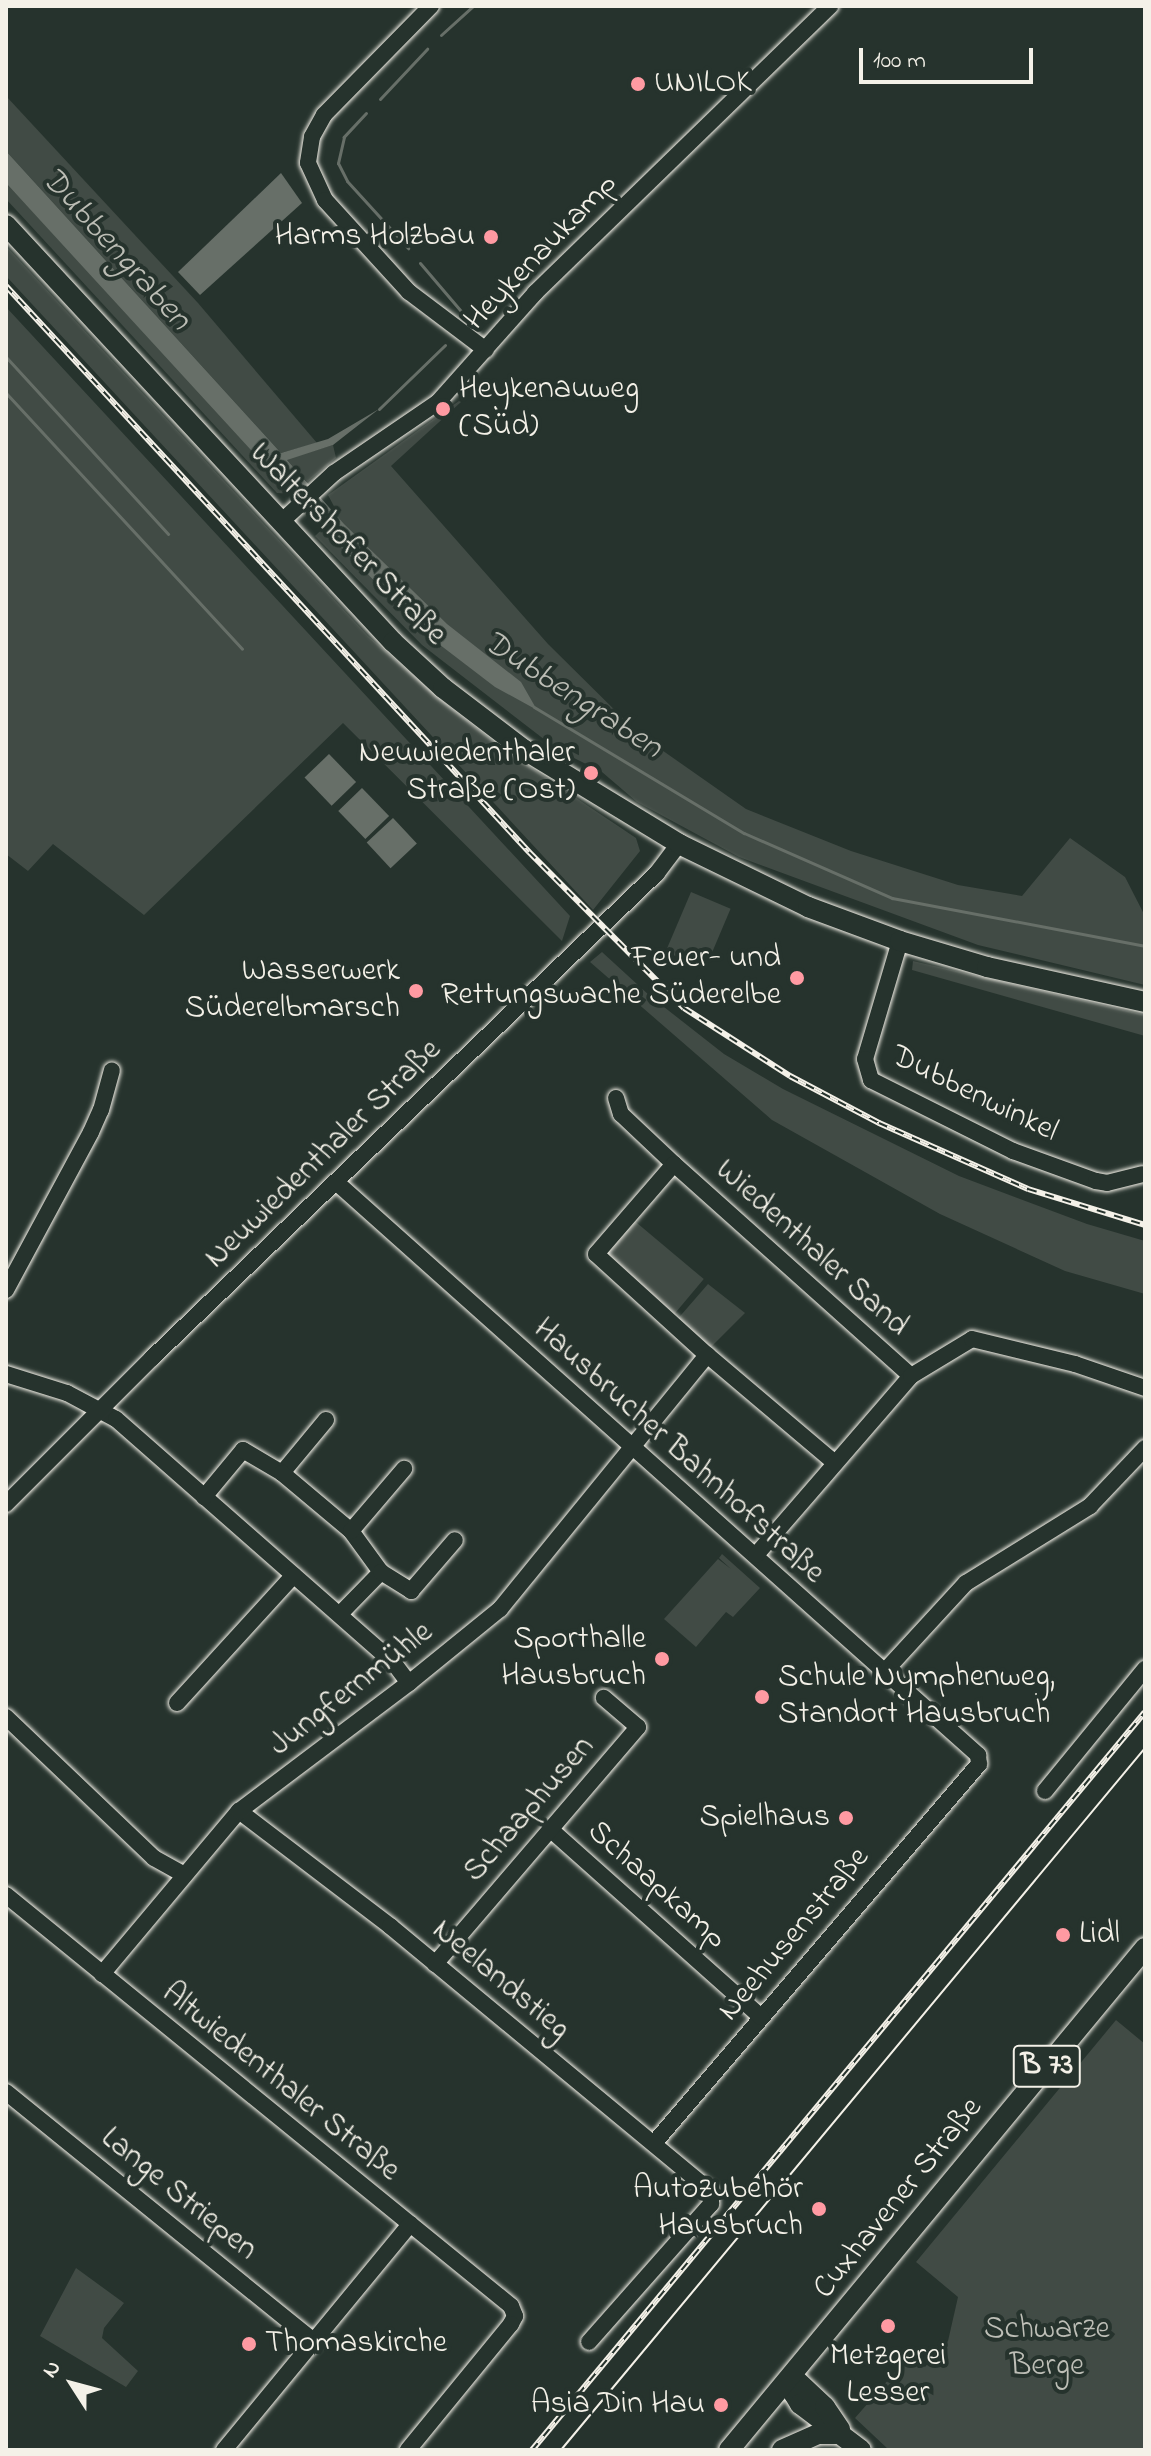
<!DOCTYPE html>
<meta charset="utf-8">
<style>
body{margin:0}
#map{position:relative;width:1151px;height:2456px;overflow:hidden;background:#26332d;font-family:"Indie Flower",sans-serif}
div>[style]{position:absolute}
.green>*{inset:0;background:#414b45;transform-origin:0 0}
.water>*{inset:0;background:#676f68;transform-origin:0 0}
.stream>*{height:3px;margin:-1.5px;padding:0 1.5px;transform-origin:1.5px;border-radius:1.5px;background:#676f68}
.roads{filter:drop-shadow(0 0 2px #f4f1e8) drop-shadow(0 0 2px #f4f1e8)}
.minor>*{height:16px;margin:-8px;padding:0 8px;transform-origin:8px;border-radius:8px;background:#26332d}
.major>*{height:20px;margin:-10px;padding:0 10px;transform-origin:10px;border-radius:10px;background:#26332d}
.tram>*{height:2px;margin:-1px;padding:0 1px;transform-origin:1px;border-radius:1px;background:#f4f1e8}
.rail>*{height:6px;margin-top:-3px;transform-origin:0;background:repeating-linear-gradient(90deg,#26332d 0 9px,#f4f1e8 0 18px);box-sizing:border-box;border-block:2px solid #f4f1e8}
.dots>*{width:22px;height:22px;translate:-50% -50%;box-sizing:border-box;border:4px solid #26332d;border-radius:50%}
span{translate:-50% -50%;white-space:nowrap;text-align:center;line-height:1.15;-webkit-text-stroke:8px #26332d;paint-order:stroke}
.shield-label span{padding:2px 6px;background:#26332d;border:2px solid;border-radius:6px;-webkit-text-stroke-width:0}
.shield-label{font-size:30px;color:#f4f1e8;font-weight:700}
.poi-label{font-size:32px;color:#f4f1e8}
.left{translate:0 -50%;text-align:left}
.right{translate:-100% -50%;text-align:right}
.street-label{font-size:32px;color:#f4f1e8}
.park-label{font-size:32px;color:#bebfb7}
.water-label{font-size:34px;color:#bcbdb5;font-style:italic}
.frame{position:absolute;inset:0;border:8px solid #f4f1e8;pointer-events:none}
.north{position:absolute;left:32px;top:2344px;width:80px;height:80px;-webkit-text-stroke:6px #26332d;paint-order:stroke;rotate:306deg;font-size:22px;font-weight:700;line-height:32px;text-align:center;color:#f4f1e8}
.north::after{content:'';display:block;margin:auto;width:28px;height:36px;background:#f4f1e8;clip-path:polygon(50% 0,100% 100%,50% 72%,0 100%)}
.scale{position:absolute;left:859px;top:48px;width:174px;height:36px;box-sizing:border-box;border:4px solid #f4f1e8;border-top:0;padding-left:10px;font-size:24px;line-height:28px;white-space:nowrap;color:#f4f1e8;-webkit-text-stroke:6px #26332d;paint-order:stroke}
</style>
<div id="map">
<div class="green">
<div style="clip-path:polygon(6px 96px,198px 303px,317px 443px,281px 453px,6px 151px)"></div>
<div style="clip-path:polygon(6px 183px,210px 401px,293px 494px,277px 493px,6px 199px)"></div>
<div style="clip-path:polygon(6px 246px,368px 636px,453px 710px,506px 751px,636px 838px,640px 851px,593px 910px,6px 276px)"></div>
<div style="clip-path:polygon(6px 307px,570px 916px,562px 941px,343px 723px,144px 915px,53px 844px,28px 871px,6px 854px)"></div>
<div style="clip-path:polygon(459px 401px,461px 402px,391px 466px,548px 644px,639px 734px,746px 809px,851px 851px,958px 885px,1022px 896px,1070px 838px,1125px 877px,1145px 916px,1145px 985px,978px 945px,739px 857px,637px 802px,602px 772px,558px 750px,422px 645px,315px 536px,338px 514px,328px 495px)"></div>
<div style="clip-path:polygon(333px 445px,336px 458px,307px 482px,286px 459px)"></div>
<div style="left:691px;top:892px;width:43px;height:65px;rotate:23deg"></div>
<div style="clip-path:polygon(602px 952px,650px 996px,724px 1054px,783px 1089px,959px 1176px,1087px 1224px,1145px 1241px,1145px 1294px,1065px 1271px,940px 1214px,772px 1120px,590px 962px)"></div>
<div style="clip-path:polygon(913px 961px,1145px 1015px,1145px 1036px,912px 970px)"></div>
<div style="left:631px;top:1218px;width:95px;height:47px;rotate:40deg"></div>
<div style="clip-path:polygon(708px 1284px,745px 1313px,706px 1352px,675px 1322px)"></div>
<div style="clip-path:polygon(722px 1554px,760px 1588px,733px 1617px,726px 1612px,696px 1647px,664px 1619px,718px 1559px,731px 1569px,719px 1558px)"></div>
<div style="clip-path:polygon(1116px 2020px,1145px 2044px,1145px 2450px,889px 2450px,855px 2418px,910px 2355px,925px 2367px,948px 2341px,958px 2297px,916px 2262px)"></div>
<div style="clip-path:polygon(76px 2268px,124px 2303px,104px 2328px,102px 2338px,138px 2371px,126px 2387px,40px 2336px)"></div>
</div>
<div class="water">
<div style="clip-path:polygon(6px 151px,281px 453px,328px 439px,379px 409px,333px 445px,287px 460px,344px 524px,447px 624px,521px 682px,537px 710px,495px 687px,431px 638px,329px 535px,6px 183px)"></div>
<div style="clip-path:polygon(281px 173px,302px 203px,200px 295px,178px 272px)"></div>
<div style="left:329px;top:754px;width:39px;height:34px;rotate:46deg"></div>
<div style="left:362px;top:788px;width:39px;height:33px;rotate:46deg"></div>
<div style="left:393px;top:818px;width:35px;height:36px;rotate:47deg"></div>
</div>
<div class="stream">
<div style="left:441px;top:35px;width:43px;rotate:-42.2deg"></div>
<div style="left:380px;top:99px;width:69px;rotate:-46.8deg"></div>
<div style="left:366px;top:113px;width:33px;rotate:133deg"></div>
<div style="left:344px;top:137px;width:27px;rotate:103deg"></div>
<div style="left:338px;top:163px;width:20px;rotate:63deg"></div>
<div style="left:347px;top:181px;width:91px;rotate:47.7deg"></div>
<div style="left:420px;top:263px;width:63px;rotate:49.5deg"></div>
<div style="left:6px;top:357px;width:240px;rotate:47.5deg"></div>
<div style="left:6px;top:393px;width:348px;rotate:47.3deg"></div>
<div style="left:379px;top:409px;width:92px;rotate:-44.1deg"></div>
<div style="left:534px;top:707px;width:245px;rotate:31deg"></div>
<div style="left:744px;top:833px;width:162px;rotate:23.7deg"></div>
<div style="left:892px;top:898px;width:258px;rotate:10.7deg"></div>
</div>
<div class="roads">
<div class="minor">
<div style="left:431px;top:6px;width:153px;rotate:134.5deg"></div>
<div style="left:324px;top:115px;width:25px;rotate:119deg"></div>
<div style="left:312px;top:137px;width:26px;rotate:99deg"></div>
<div style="left:308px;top:163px;width:41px;rotate:65.3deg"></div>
<div style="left:325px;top:200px;width:125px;rotate:47.6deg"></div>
<div style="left:409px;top:292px;width:96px;rotate:37deg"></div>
<div style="left:281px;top:522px;width:72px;rotate:-42.8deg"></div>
<div style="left:334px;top:473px;width:126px;rotate:-34.3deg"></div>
<div style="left:438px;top:402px;width:146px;rotate:-48.3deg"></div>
<div style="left:535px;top:293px;width:412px;rotate:-44.2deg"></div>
<div style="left:900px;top:941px;width:123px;rotate:106.5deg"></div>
<div style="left:865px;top:1059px;width:22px;rotate:74deg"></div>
<div style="left:871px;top:1080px;width:159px;rotate:26.6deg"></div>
<div style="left:1013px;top:1151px;width:88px;rotate:19.9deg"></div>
<div style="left:1096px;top:1181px;width:11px;rotate:10deg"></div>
<div style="left:1107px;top:1183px;width:36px;rotate:-14deg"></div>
<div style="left:616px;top:1098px;width:17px;rotate:73deg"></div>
<div style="left:621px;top:1114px;width:73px;rotate:43.3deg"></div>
<div style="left:336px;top:1182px;width:861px;rotate:41.75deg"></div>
<div style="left:978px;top:1755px;width:9px;rotate:84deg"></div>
<div style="left:979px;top:1764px;width:499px;rotate:130.6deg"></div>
<div style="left:6px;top:1290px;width:179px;rotate:-61.7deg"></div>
<div style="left:91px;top:1132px;width:24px;rotate:-66deg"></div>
<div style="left:101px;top:1110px;width:41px;rotate:-74.6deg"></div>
<div style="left:6px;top:1374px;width:64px;rotate:17.3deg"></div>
<div style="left:67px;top:1393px;width:55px;rotate:28deg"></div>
<div style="left:116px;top:1419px;width:368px;rotate:41.3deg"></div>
<div style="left:393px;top:1662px;width:26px;rotate:53deg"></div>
<div style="left:835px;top:1463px;width:167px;rotate:-139.8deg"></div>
<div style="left:707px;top:1355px;width:150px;rotate:-137.7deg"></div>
<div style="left:596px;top:1254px;width:119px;rotate:-49.1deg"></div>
<div style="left:674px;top:1164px;width:318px;rotate:41.8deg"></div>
<div style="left:282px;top:1473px;width:69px;rotate:-50.3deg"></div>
<div style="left:204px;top:1497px;width:61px;rotate:-50.3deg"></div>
<div style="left:243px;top:1450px;width:45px;rotate:30.5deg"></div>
<div style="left:282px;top:1473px;width:90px;rotate:40deg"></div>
<div style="left:351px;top:1531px;width:51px;rotate:53.8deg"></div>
<div style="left:6px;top:1504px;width:206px;rotate:-45deg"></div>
<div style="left:152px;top:1358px;width:700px;rotate:-43.84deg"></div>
<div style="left:657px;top:873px;width:36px;rotate:-53deg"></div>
<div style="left:351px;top:1531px;width:82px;rotate:-49.5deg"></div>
<div style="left:756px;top:1555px;width:237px;rotate:-49.1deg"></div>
<div style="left:911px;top:1376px;width:71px;rotate:-31.2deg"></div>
<div style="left:972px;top:1339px;width:106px;rotate:13.6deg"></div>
<div style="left:1075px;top:1364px;width:74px;rotate:18.9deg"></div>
<div style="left:340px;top:1614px;width:59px;rotate:-45.7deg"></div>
<div style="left:381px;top:1572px;width:36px;rotate:32deg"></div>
<div style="left:411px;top:1591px;width:67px;rotate:-49.2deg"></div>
<div style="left:885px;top:1671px;width:120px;rotate:-47.4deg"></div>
<div style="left:966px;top:1583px;width:146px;rotate:-31.8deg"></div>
<div style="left:1090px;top:1506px;width:80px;rotate:-46.5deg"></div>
<div style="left:177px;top:1703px;width:173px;rotate:-47.6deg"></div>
<div style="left:6px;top:1717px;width:204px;rotate:43.6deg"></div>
<div style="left:154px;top:1858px;width:35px;rotate:29deg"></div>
<div style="left:1045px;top:1791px;width:158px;rotate:-50.7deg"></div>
<div style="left:239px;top:1811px;width:190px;rotate:37.3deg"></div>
<div style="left:390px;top:1926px;width:417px;rotate:39.6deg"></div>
<div style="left:711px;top:2192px;width:12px;rotate:90deg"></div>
<div style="left:711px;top:2204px;width:184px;rotate:131.5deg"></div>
<div style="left:550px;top:1829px;width:283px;rotate:41.7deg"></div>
<div style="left:6px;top:1895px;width:651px;rotate:39.14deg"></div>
<div style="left:511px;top:2306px;width:11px;rotate:68deg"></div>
<div style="left:515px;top:2316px;width:9px;rotate:117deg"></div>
<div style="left:511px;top:2324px;width:163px;rotate:129.3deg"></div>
<div style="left:435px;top:1964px;width:312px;rotate:-49.4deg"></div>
<div style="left:638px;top:1727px;width:45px;rotate:-139.5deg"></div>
<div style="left:102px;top:1974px;width:213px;rotate:-50deg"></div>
<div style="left:239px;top:1811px;width:213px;rotate:-37deg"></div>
<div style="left:409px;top:1683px;width:117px;rotate:-39.1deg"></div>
<div style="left:500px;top:1609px;width:328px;rotate:-50.8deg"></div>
<div style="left:6px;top:2092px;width:397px;rotate:39deg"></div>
<div style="left:224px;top:2450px;width:293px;rotate:-50.5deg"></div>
</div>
<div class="major">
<div style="left:6px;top:225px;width:569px;rotate:47.14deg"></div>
<div style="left:393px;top:642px;width:68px;rotate:42.6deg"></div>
<div style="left:443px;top:688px;width:101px;rotate:37.3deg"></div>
<div style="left:523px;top:749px;width:183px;rotate:31.3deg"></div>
<div style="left:679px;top:844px;width:144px;rotate:26deg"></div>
<div style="left:808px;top:907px;width:98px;rotate:20.3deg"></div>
<div style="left:900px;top:941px;width:91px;rotate:16.6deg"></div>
<div style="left:987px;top:967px;width:162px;rotate:12.5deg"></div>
<div style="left:792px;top:2376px;width:18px;rotate:84deg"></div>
<div style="left:794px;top:2394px;width:12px;rotate:59deg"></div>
<div style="left:800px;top:2404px;width:76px;rotate:37deg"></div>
<div style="left:792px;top:2376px;width:45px;rotate:43.2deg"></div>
<div style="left:825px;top:2407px;width:27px;rotate:56deg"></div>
<div style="left:729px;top:2450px;width:652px;rotate:-50.35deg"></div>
<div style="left:782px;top:2450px;width:39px;rotate:-24deg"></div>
<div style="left:818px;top:2434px;width:23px"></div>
</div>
</div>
<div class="tram">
<div style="left:561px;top:2450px;width:913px;rotate:-50.24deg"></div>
</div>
<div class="rail">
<div style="left:6px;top:286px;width:771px;rotate:47.26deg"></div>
<div style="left:529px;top:852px;width:220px;rotate:45.2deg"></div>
<div style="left:684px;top:1008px;width:126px;rotate:32.7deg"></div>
<div style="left:790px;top:1076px;width:101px;rotate:27.8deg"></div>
<div style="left:879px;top:1123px;width:163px;rotate:23.9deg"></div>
<div style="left:1028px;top:1189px;width:122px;rotate:17.1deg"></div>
<div style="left:532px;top:2450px;width:959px;rotate:-50.29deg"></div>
</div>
<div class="dots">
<div style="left:638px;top:84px;background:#ff9aa2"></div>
<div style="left:491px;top:237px;background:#ff9aa2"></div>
<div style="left:443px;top:409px;background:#ff9aa2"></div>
<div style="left:591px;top:773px;background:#ff9aa2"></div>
<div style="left:797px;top:978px;background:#ff9aa2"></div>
<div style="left:416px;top:991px;background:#ff9aa2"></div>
<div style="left:662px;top:1659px;background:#ff9aa2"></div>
<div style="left:762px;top:1697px;background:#ff9aa2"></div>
<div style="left:846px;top:1818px;background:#ff9aa2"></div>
<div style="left:1063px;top:1935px;background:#ff9aa2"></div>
<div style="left:819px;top:2209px;background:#ff9aa2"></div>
<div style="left:888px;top:2326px;background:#ff9aa2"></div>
<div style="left:249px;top:2344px;background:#ff9aa2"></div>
<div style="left:721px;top:2405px;background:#ff9aa2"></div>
</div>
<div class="shield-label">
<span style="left:1047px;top:2066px">B 73</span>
</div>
<div class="poi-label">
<span class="left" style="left:654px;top:84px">UNILOK</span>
<span class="right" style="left:475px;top:237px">Harms Holzbau</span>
<span class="left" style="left:459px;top:409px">Heykenauweg<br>(Süd)</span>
<span class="right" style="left:575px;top:773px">Neuwiedenthaler<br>Straße (Ost)</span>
<span class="right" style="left:781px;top:978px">Feuer- und<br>Rettungswache Süderelbe</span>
<span class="right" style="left:400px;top:991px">Wasserwerk<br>Süderelbmarsch</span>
<span class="right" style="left:646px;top:1659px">Sporthalle<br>Hausbruch</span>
<span class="left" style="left:778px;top:1697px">Schule Nymphenweg,<br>Standort Hausbruch</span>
<span class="right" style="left:830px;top:1818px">Spielhaus</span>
<span class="left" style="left:1079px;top:1935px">Lidl</span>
<span class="right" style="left:803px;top:2209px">Autozubehör<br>Hausbruch</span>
<span class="left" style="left:265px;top:2344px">Thomaskirche</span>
<span style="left:888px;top:2376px">Metzgerei<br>Lesser</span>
<span class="right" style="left:705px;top:2405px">Asia Din Hau</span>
</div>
<div class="street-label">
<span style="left:542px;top:253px;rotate:-46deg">Heykenaukamp</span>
<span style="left:347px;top:545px;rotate:46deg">Waltershofer Straße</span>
<span style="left:974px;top:1095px;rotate:26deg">Dubbenwinkel</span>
<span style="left:324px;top:1155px;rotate:-44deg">Neuwiedenthaler Straße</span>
<span style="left:811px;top:1249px;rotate:42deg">Wiedenthaler Sand</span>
<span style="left:678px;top:1452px;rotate:42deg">Hausbrucher Bahnhofstraße</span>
<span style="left:352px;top:1690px;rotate:-38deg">Jungfernmühle</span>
<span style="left:530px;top:1810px;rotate:-49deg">Schaaphusen</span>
<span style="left:656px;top:1886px;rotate:42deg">Schaapkamp</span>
<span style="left:795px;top:1935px;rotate:-50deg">Neehusenstraße</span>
<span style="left:500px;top:1981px;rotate:40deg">Neelandstieg</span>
<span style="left:280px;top:2083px;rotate:39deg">Altwiedenthaler Straße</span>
<span style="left:178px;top:2195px;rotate:39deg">Lange Striepen</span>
<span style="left:899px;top:2199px;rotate:-51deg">Cuxhavener Straße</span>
</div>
<div class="park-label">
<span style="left:1047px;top:2349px">Schwarze<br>Berge</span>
</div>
<div class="water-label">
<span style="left:115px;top:250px;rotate:48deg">Dubbengraben</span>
<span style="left:572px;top:696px;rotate:33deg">Dubbengraben</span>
</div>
<div class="frame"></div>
<div class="north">N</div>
<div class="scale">100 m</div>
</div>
